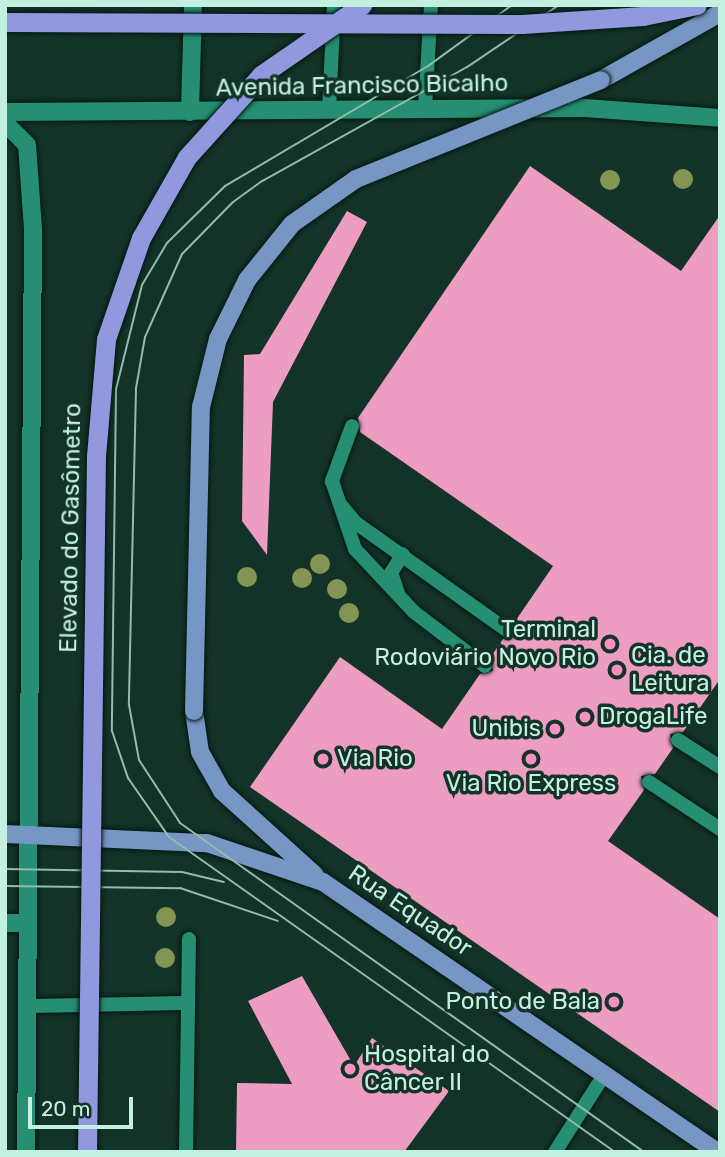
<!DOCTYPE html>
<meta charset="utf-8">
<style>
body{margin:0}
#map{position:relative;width:725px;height:1157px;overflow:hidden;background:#133228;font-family:Rubik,sans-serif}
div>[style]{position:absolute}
.building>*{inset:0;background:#ec9dc1}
.roads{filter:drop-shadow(0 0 2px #001911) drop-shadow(0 0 2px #001911)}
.service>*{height:14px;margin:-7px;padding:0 7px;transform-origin:7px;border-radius:7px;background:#258e73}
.pedestrian>*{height:18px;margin:-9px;padding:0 9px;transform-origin:9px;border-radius:9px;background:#258e73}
.secondary>*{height:18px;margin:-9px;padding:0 9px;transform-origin:9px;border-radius:9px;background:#258e73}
.primary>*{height:18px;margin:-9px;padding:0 9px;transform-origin:9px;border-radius:9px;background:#7696c3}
.tram>*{height:2px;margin:-1px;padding:0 1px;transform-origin:1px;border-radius:1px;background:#93bcae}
.bridges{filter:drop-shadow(0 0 2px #001911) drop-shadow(0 0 2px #001911)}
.primary-bridge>*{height:18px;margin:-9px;padding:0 9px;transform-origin:9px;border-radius:9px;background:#7696c3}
.trunk-bridge>*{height:19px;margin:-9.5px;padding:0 9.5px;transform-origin:9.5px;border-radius:9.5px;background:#9198de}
.trees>*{width:20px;height:20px;margin:-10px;border-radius:50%;background:#849453}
.dots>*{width:19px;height:19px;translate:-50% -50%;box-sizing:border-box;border:4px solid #133228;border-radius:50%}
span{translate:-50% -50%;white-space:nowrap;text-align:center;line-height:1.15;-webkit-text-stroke:7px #133228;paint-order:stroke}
.street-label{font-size:24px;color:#c3f0e0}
.poi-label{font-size:24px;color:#c3f0e0}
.right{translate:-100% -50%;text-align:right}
.left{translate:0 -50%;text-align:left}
.frame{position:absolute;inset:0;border:7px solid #c3f0e0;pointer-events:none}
.scale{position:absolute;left:28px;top:1097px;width:105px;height:32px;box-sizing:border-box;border:4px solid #c3f0e0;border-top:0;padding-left:9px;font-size:21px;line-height:24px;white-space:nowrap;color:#c3f0e0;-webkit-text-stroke:5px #133228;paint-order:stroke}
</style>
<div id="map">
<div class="building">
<div style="clip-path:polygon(530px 166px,681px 271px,720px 215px,720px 679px,683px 732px,670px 734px,673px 748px,655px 774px,641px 776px,644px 790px,608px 841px,720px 919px,720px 1112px,250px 787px,340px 657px,442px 729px,480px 674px,493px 671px,490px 658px,503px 639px,516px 636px,514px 623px,553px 566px,360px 432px,358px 418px)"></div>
<div style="clip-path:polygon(347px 211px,367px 222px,273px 402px,267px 555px,242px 521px,244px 355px,260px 354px)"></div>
<div style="clip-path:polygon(302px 976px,354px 1066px,372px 1038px,449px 1091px,404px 1152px,236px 1152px,237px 1083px,292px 1084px,248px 1001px)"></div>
</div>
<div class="roads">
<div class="service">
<div style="left:425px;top:109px;width:104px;rotate:-86.7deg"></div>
<div style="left:329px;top:110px;width:105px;rotate:-87.3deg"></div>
<div style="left:352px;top:426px;width:59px;rotate:110deg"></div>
<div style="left:332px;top:481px;width:72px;rotate:71.3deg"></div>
<div style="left:355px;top:549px;width:86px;rotate:46.9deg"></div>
<div style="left:414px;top:612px;width:89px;rotate:37.3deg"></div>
<div style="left:340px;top:504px;width:25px;rotate:50deg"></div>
<div style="left:356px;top:523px;width:186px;rotate:35.4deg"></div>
<div style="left:398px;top:593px;width:21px;rotate:-109deg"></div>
<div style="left:391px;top:573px;width:22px;rotate:-58deg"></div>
<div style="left:678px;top:740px;width:50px;rotate:32.7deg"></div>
<div style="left:649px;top:782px;width:85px;rotate:33.5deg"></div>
<div style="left:27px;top:1006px;width:161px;rotate:-1.1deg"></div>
<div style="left:186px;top:1152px;width:213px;rotate:-89.2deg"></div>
<div style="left:555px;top:1152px;width:91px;rotate:-57.5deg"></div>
</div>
<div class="pedestrian">
<div style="left:190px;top:112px;width:107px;rotate:-88.4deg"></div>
</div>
<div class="secondary">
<div style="left:5px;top:112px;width:580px;rotate:-0.4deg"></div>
<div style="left:585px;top:108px;width:135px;rotate:4.2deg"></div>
<div style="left:5px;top:123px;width:31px;rotate:45deg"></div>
<div style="left:27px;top:145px;width:84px;rotate:85.9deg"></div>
<div style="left:33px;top:229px;width:923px;rotate:90.43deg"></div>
<div style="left:5px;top:923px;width:22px"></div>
</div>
<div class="primary">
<div style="left:601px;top:80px;width:137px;rotate:-29.4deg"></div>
<div style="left:194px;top:711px;width:41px;rotate:81.7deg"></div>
<div style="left:200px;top:752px;width:45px;rotate:60.6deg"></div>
<div style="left:222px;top:791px;width:125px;rotate:42.1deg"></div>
<div style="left:5px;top:834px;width:202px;rotate:2.6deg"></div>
<div style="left:207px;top:843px;width:122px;rotate:18.6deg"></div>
<div style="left:323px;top:882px;width:478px;rotate:34.4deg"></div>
</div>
</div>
<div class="tram">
<div style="left:512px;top:5px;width:104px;rotate:144deg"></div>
<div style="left:428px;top:66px;width:236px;rotate:149.4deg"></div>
<div style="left:225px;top:186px;width:81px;rotate:135.5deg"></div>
<div style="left:167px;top:243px;width:49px;rotate:120.8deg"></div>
<div style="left:142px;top:285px;width:107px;rotate:104deg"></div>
<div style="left:116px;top:389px;width:342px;rotate:90.7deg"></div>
<div style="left:112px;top:731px;width:50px;rotate:71.2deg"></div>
<div style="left:128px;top:778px;width:72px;rotate:55.2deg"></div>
<div style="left:169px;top:837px;width:546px;rotate:35.23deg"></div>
<div style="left:559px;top:5px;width:111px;rotate:146deg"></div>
<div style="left:467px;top:67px;width:235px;rotate:150.9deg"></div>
<div style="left:262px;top:181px;width:37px;rotate:144deg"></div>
<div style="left:232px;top:203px;width:71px;rotate:134.4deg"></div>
<div style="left:182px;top:254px;width:91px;rotate:114deg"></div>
<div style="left:145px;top:337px;width:52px;rotate:100deg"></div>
<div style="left:136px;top:388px;width:317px;rotate:91.3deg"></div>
<div style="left:129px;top:705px;width:56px;rotate:79.7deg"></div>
<div style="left:139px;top:760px;width:75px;rotate:56.9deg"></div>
<div style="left:180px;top:823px;width:569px;rotate:35.34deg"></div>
<div style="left:5px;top:869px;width:177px;rotate:1deg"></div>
<div style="left:182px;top:872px;width:43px;rotate:13.4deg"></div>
<div style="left:5px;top:886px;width:175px;rotate:0.7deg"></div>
<div style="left:180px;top:888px;width:103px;rotate:18.6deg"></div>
</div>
<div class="bridges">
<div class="primary-bridge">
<div style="left:194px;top:711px;width:304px;rotate:-88.7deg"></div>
<div style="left:201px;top:407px;width:70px;rotate:-76deg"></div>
<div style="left:218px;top:339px;width:66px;rotate:-63.8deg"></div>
<div style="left:247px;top:280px;width:72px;rotate:-51.2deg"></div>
<div style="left:292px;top:224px;width:78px;rotate:-35.1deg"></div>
<div style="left:356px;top:179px;width:264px;rotate:-22deg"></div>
</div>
<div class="trunk-bridge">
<div style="left:5px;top:22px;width:517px;rotate:0.22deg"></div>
<div style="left:522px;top:24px;width:121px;rotate:-3.8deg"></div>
<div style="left:643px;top:16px;width:55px;rotate:-11.5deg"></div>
<div style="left:87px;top:1152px;width:696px;rotate:-89.26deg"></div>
<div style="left:96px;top:456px;width:117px;rotate:-85.1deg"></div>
<div style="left:106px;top:339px;width:107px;rotate:-70.9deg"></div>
<div style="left:141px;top:238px;width:93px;rotate:-60.4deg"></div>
<div style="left:187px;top:157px;width:110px;rotate:-47.9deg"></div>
<div style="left:261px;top:75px;width:123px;rotate:-34.7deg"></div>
</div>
</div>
<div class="trees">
<div style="left:683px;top:179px"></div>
<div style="left:610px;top:180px"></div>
<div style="left:320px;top:564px"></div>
<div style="left:247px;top:577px"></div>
<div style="left:302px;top:578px"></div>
<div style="left:337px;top:589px"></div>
<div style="left:349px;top:613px"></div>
<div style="left:166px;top:917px"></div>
<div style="left:165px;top:958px"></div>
</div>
<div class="dots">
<div style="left:610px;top:644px;background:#fc8fc2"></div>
<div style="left:617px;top:670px;background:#fc8fc2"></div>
<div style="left:585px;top:717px;background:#fc8fc2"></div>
<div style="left:555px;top:729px;background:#fc8fc2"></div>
<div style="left:323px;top:759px;background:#fc8fc2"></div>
<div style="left:531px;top:759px;background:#fc8fc2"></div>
<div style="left:614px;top:1002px;background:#fc8fc2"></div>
<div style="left:350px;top:1069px;background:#fc8fc2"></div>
</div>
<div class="street-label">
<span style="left:362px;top:86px;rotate:-1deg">Avenida Francisco Bicalho</span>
<span style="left:71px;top:528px;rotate:-89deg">Elevado do Gasômetro</span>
<span style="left:410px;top:911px;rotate:34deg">Rua Equador</span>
</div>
<div class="poi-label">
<span class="right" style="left:596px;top:644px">Terminal<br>Rodoviário Novo Rio</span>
<span class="left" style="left:631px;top:670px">Cia. de<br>Leitura</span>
<span class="left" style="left:599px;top:717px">DrogaLife</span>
<span class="right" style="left:541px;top:729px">Unibis</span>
<span class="left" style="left:337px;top:759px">Via Rio</span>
<span style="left:531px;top:784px">Via Rio Express</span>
<span class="right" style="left:600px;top:1002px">Ponto de Bala</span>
<span class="left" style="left:364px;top:1069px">Hospital do<br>Câncer II</span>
</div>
<div class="frame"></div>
<div class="scale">20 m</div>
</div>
